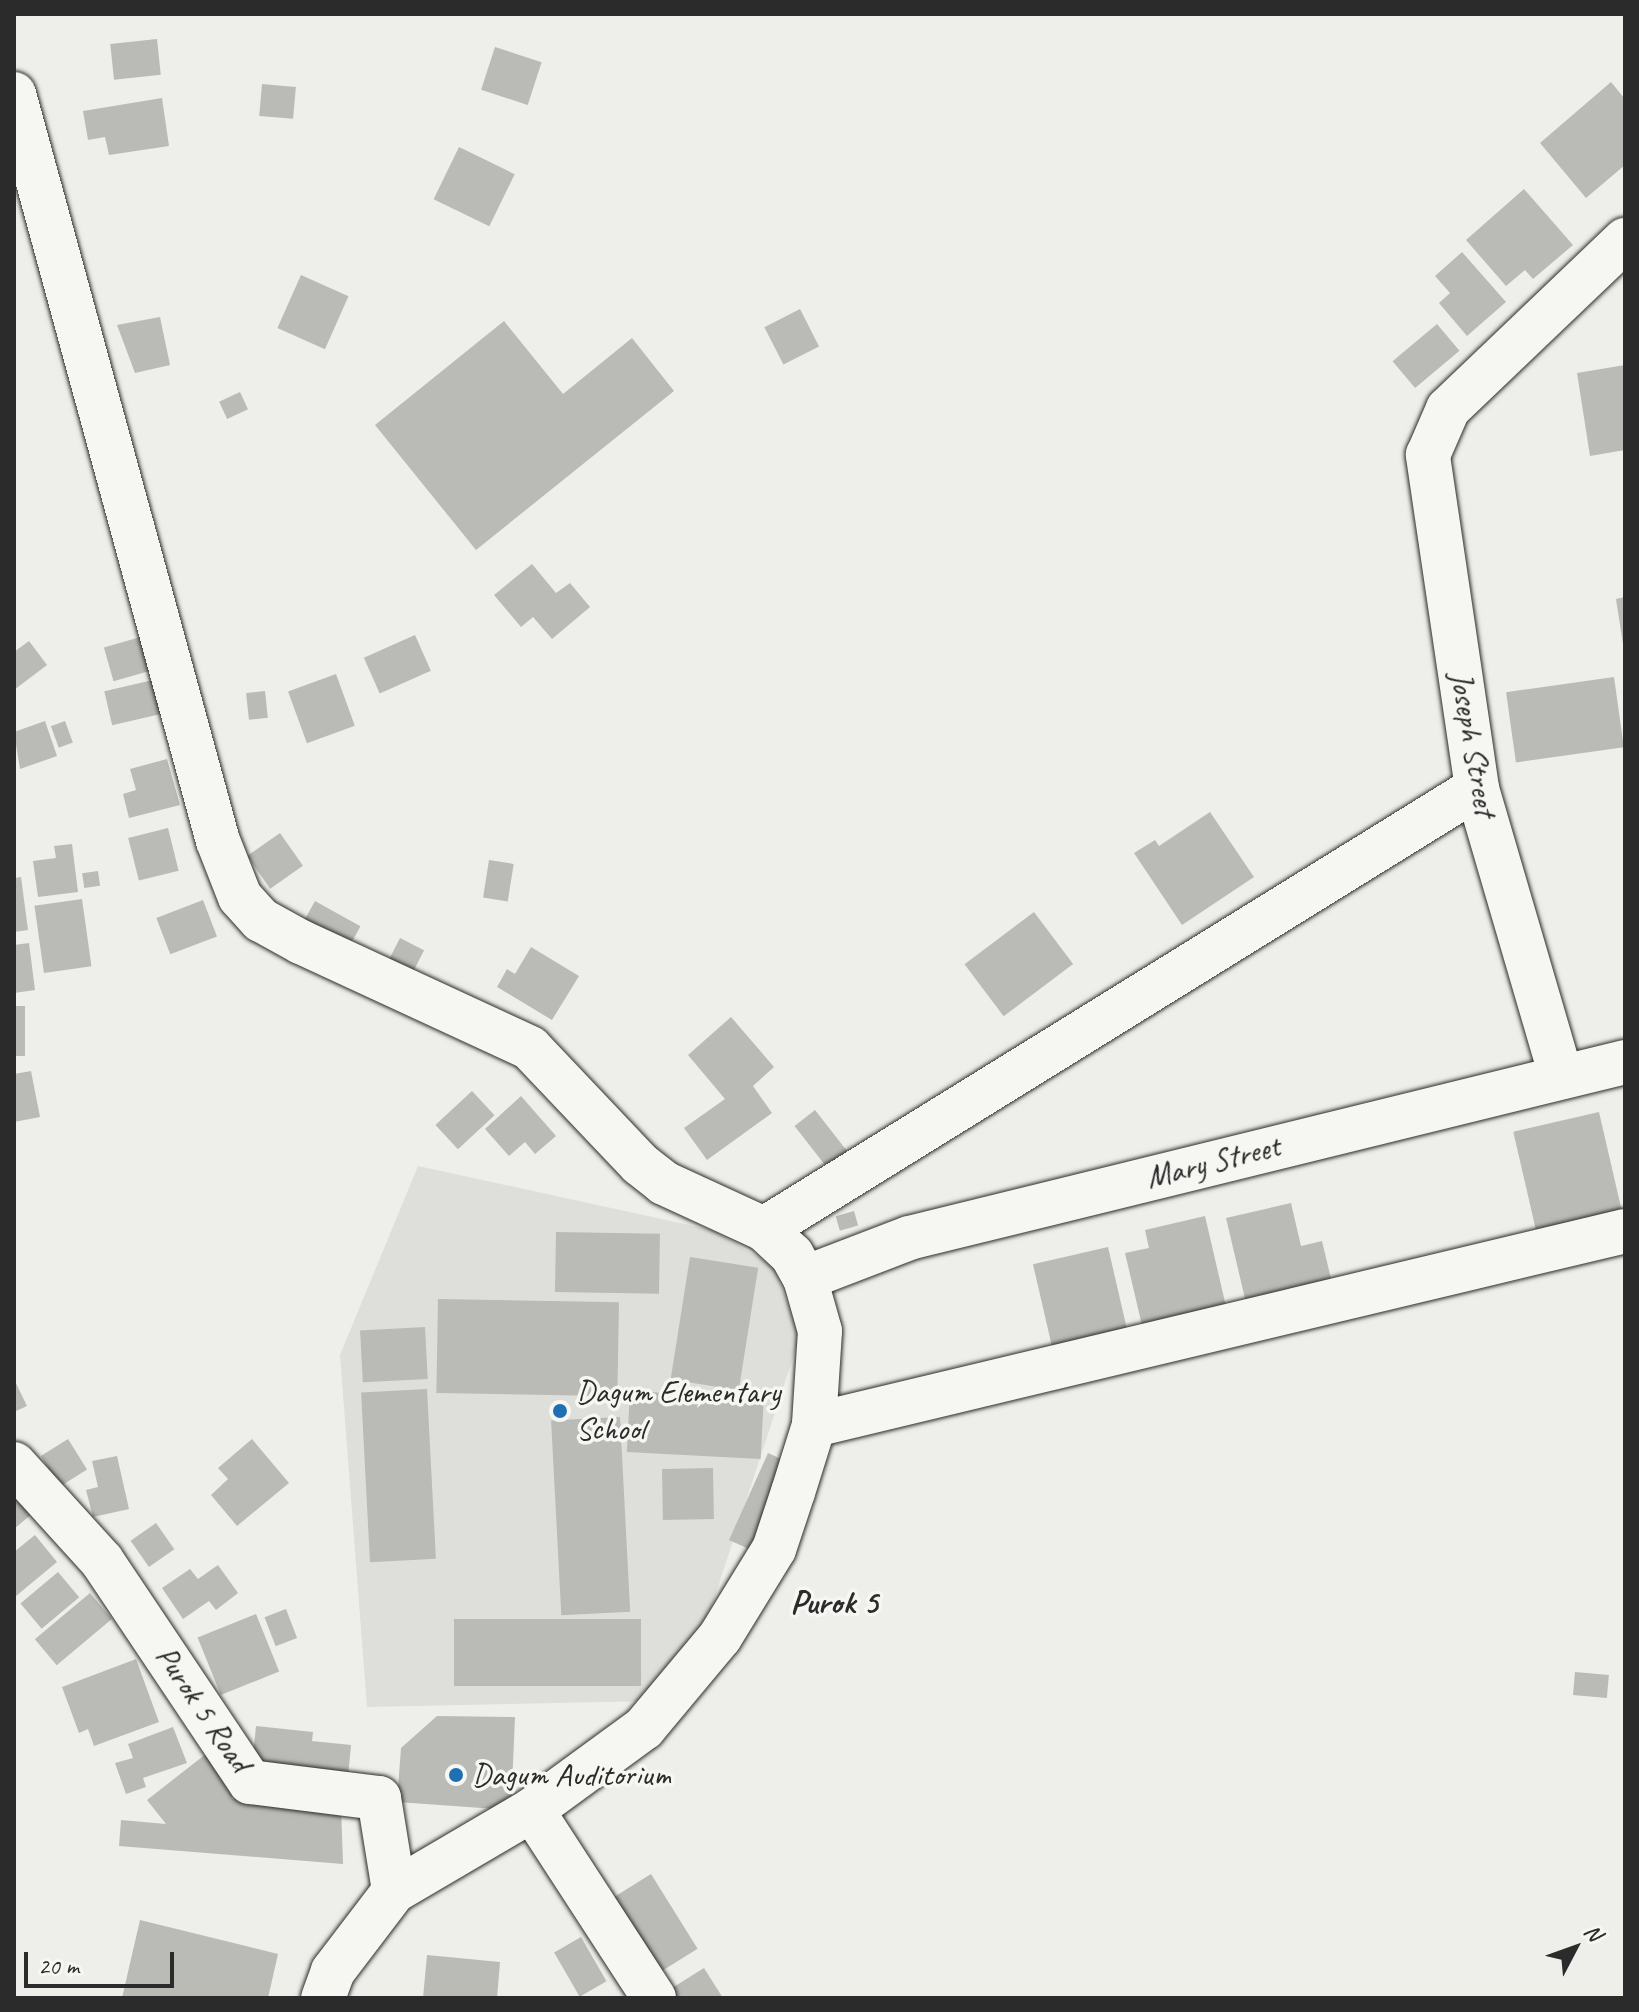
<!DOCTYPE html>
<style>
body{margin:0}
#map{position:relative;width:1639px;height:2012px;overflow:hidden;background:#eeeeea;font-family:Caveat,sans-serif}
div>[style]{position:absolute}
.built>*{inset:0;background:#dededb}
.building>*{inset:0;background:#babab7;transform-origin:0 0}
.roads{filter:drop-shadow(0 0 2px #2b2b2b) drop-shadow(0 0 2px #2b2b2b)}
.minor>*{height:44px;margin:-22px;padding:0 22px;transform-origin:22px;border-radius:22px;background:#f6f6f2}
.dots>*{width:22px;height:22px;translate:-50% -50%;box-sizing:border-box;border:4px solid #f6f6f2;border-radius:50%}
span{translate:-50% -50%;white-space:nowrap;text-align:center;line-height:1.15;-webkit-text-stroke:7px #f6f6f2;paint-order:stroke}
.street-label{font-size:32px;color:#2b2b2b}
.poi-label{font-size:32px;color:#2b2b2b}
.left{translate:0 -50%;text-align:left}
.neighbourhood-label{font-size:34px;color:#2b2b2b;font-weight:700}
.frame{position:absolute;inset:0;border:16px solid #2b2b2b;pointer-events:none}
.north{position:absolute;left:1535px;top:1908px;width:80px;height:80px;-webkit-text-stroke:6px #f6f6f2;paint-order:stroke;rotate:49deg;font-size:22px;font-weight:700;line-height:32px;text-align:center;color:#2b2b2b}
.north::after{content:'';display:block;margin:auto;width:28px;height:36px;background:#2b2b2b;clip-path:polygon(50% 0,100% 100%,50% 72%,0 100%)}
.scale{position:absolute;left:24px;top:1952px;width:150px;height:36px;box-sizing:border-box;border:4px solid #2b2b2b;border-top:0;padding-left:10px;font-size:24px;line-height:28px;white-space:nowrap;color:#2b2b2b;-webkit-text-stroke:6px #f6f6f2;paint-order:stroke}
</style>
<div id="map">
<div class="built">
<div style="clip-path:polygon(418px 1166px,712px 1230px,773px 1266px,800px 1336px,698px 1648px,652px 1701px,367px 1707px,340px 1355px)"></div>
</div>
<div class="building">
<div style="left:157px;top:39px;width:36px;height:47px;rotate:84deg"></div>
<div style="left:495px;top:47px;width:49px;height:45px;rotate:18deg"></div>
<div style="clip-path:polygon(1611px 82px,1625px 99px,1625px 165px,1586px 198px,1540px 143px)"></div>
<div style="left:262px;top:84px;width:34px;height:32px;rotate:5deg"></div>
<div style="clip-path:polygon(162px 98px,169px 146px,109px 155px,105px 137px,88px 140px,83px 111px)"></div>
<div style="left:459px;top:147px;width:62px;height:58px;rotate:26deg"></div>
<div style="clip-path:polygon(1524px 189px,1573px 245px,1533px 279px,1525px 270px,1506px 286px,1466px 240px)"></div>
<div style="clip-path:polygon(1462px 252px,1506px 302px,1467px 336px,1439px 303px,1450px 293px,1435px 276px)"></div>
<div style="left:301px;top:275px;width:52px;height:58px;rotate:24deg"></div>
<div style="left:800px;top:309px;width:42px;height:40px;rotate:63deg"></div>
<div style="clip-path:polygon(160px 317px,170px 365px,135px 373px,117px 325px)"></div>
<div style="clip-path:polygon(504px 321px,563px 394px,632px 338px,674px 391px,476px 550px,375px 425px)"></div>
<div style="left:1437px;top:324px;width:35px;height:58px;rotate:50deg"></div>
<div style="clip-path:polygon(1625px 365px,1625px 450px,1590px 456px,1577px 373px)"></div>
<div style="left:240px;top:392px;width:19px;height:23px;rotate:65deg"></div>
<div style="clip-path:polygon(532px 564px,556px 593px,570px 583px,590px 607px,552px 639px,533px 617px,521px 627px,494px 595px)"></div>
<div style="clip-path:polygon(1625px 597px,1625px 644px,1623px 644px,1616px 599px)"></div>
<div style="left:151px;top:634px;width:35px;height:49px;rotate:74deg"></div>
<div style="left:415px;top:635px;width:39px;height:56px;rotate:66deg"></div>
<div style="clip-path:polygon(29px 641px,47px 665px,14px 690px,14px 652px)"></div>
<div style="left:336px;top:674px;width:55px;height:51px;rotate:70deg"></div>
<div style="left:1614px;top:677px;width:71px;height:109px;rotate:82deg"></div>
<div style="left:153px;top:680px;width:35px;height:50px;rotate:77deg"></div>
<div style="left:265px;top:691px;width:27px;height:19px;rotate:84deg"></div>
<div style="clip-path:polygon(45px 721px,57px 756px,20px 769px,14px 732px)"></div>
<div style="left:65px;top:721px;width:23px;height:15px;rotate:70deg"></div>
<div style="clip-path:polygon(167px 759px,180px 805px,129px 818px,123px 794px,136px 790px,130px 769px)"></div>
<div style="clip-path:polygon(1210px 812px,1254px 877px,1182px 925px,1134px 853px,1155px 840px,1159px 846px)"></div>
<div style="left:168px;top:828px;width:44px;height:41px;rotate:76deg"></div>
<div style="left:280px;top:833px;width:40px;height:40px;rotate:55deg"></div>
<div style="clip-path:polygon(72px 844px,78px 892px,38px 897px,33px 861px,56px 858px,54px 846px)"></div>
<div style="left:489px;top:860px;width:25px;height:38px;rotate:9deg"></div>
<div style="left:98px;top:871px;width:15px;height:16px;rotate:82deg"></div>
<div style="clip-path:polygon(21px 877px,28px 930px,14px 932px,14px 878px)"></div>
<div style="left:82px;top:899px;width:68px;height:48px;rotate:82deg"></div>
<div style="left:203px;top:900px;width:39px;height:50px;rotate:69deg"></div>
<div style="left:315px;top:901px;width:52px;height:24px;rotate:29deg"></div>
<div style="left:1034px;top:912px;width:65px;height:87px;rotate:53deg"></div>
<div style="left:400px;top:938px;width:27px;height:23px;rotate:27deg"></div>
<div style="clip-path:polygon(29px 943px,35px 990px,14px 993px,14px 945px)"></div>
<div style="clip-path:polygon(531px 947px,579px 976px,552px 1020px,497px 987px,507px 969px,515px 974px)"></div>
<div style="left:14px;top:1006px;width:11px;height:50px"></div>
<div style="clip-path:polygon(731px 1017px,774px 1067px,753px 1086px,772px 1113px,707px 1160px,684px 1128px,725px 1099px,688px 1055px)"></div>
<div style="clip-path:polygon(31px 1071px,40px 1117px,14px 1122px,14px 1074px)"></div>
<div style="left:472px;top:1091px;width:33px;height:50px;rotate:47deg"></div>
<div style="clip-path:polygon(521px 1096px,556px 1136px,535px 1154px,525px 1142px,509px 1156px,485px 1129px)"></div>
<div style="left:815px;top:1110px;width:54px;height:26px;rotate:52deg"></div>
<div style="left:1599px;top:1112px;width:109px;height:88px;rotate:77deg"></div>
<div style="clip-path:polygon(1291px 1203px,1301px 1246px,1322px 1241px,1333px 1287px,1247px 1307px,1226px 1218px)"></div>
<div style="left:854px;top:1211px;width:15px;height:19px;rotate:74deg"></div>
<div style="clip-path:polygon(1205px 1216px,1228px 1315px,1144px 1334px,1125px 1253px,1149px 1248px,1145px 1230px)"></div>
<div style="left:556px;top:1232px;width:104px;height:60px;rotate:1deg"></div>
<div style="left:1108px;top:1247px;width:96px;height:77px;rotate:77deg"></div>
<div style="left:690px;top:1257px;width:69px;height:124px;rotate:9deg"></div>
<div style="left:438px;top:1299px;width:181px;height:94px;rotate:1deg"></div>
<div style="left:425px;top:1327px;width:52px;height:65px;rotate:87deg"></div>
<div style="clip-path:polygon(14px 1379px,27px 1406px,14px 1412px)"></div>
<div style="left:427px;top:1389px;width:170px;height:66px;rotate:87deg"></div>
<div style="left:630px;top:1391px;width:134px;height:61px;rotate:3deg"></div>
<div style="left:620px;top:1417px;width:195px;height:69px;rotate:87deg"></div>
<div style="left:68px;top:1439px;width:36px;height:32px;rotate:58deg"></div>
<div style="clip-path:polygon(252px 1439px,289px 1483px,237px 1526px,211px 1495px,228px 1479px,218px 1468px)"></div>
<div style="clip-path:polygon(768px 1453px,794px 1465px,760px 1554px,729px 1540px)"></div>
<div style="clip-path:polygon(117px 1456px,129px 1509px,93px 1517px,86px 1490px,98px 1487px,92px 1461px)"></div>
<div style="left:713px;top:1468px;width:51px;height:51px;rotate:89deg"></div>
<div style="clip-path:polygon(14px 1477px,40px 1507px,14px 1529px)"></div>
<div style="left:156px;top:1523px;width:32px;height:31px;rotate:55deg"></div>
<div style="clip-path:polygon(35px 1535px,57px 1562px,16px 1596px,14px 1552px)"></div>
<div style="clip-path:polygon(218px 1565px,238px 1593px,216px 1610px,209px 1601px,183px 1619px,162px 1588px,190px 1569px,198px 1579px)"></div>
<div style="left:58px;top:1572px;width:33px;height:49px;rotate:50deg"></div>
<div style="left:90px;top:1593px;width:34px;height:72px;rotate:50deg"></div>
<div style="left:286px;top:1609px;width:31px;height:23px;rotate:69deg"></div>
<div style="left:256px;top:1614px;width:62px;height:63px;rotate:68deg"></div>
<div style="left:454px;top:1619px;width:187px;height:67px"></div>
<div style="clip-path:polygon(136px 1659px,159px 1722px,94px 1746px,88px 1729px,79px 1733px,62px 1687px)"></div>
<div style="left:1575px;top:1672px;width:34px;height:23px;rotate:5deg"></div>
<div style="clip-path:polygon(437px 1716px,515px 1717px,511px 1810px,397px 1802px,401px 1748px)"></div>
<div style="clip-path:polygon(256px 1726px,313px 1732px,312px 1741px,351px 1745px,348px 1777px,252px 1766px)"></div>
<div style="clip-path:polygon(173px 1727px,187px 1763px,143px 1778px,146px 1787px,126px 1794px,115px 1763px,133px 1758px,128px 1744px)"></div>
<div style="clip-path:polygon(211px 1750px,242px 1789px,231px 1798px,341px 1806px,343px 1864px,119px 1846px,121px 1820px,166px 1824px,147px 1800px)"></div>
<div style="left:651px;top:1874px;width:88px;height:58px;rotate:58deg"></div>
<div style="clip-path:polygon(140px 1920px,278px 1954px,268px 1998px,122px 1998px)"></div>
<div style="left:581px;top:1937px;width:51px;height:31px;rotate:60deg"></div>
<div style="clip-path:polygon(427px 1955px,500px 1962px,497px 1998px,423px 1998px)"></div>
<div style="clip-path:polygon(704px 1968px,723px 1998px,656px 1998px)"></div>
</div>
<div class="roads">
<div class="minor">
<div style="left:14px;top:94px;width:774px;rotate:74.73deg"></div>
<div style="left:218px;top:841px;width:60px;rotate:68.6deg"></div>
<div style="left:240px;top:897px;width:31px;rotate:48deg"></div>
<div style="left:261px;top:920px;width:46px;rotate:28.8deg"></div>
<div style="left:301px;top:942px;width:252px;rotate:24.8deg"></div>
<div style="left:530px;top:1048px;width:160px;rotate:46.5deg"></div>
<div style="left:640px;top:1164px;width:31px;rotate:38deg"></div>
<div style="left:664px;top:1183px;width:110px;rotate:24.7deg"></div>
<div style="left:764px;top:1229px;width:38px;rotate:43deg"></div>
<div style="left:792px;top:1255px;width:26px;rotate:61deg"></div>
<div style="left:805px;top:1278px;width:55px;rotate:74.2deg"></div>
<div style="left:820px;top:1331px;width:94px;rotate:93.7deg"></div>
<div style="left:814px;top:1425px;width:70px;rotate:107.4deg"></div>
<div style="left:793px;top:1492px;width:60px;rotate:108.4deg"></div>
<div style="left:774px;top:1549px;width:103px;rotate:121.5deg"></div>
<div style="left:720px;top:1637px;width:119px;rotate:129.9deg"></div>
<div style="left:644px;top:1728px;width:139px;rotate:143.8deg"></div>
<div style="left:532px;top:1810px;width:160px;rotate:149.6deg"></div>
<div style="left:394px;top:1891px;width:101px;rotate:127.3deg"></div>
<div style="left:333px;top:1971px;width:29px;rotate:110deg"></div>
<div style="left:1561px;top:1076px;width:300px;rotate:-106.3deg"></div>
<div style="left:1477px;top:788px;width:337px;rotate:-98.4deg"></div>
<div style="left:1428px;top:455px;width:50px;rotate:-66.5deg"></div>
<div style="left:1448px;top:409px;width:245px;rotate:-43.7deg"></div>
<div style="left:764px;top:1229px;width:838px;rotate:-31.74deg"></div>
<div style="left:805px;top:1278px;width:111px;rotate:-21deg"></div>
<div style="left:909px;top:1238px;width:737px;rotate:-13.81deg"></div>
<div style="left:814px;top:1425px;width:834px;rotate:-13.45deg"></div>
<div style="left:14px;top:1464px;width:131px;rotate:47.8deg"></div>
<div style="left:102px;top:1561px;width:266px;rotate:56.2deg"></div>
<div style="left:250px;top:1782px;width:130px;rotate:7.1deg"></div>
<div style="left:379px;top:1798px;width:94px;rotate:80.8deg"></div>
<div style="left:532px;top:1810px;width:224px;rotate:57deg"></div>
</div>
</div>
<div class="dots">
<div style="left:560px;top:1411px;background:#1f6fb2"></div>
<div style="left:456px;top:1775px;background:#1f6fb2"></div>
</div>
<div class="street-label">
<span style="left:1473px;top:744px;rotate:80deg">Joseph Street</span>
<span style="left:1213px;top:1162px;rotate:-14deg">Mary Street</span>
<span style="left:203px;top:1709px;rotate:56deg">Purok 5 Road</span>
</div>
<div class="poi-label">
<span class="left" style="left:576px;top:1411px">Dagum Elementary<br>School</span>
<span class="left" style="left:472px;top:1775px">Dagum Auditorium</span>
</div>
<div class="neighbourhood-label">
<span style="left:834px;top:1602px">Purok 5</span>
</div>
<div class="frame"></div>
<div class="north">N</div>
<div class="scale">20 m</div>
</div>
